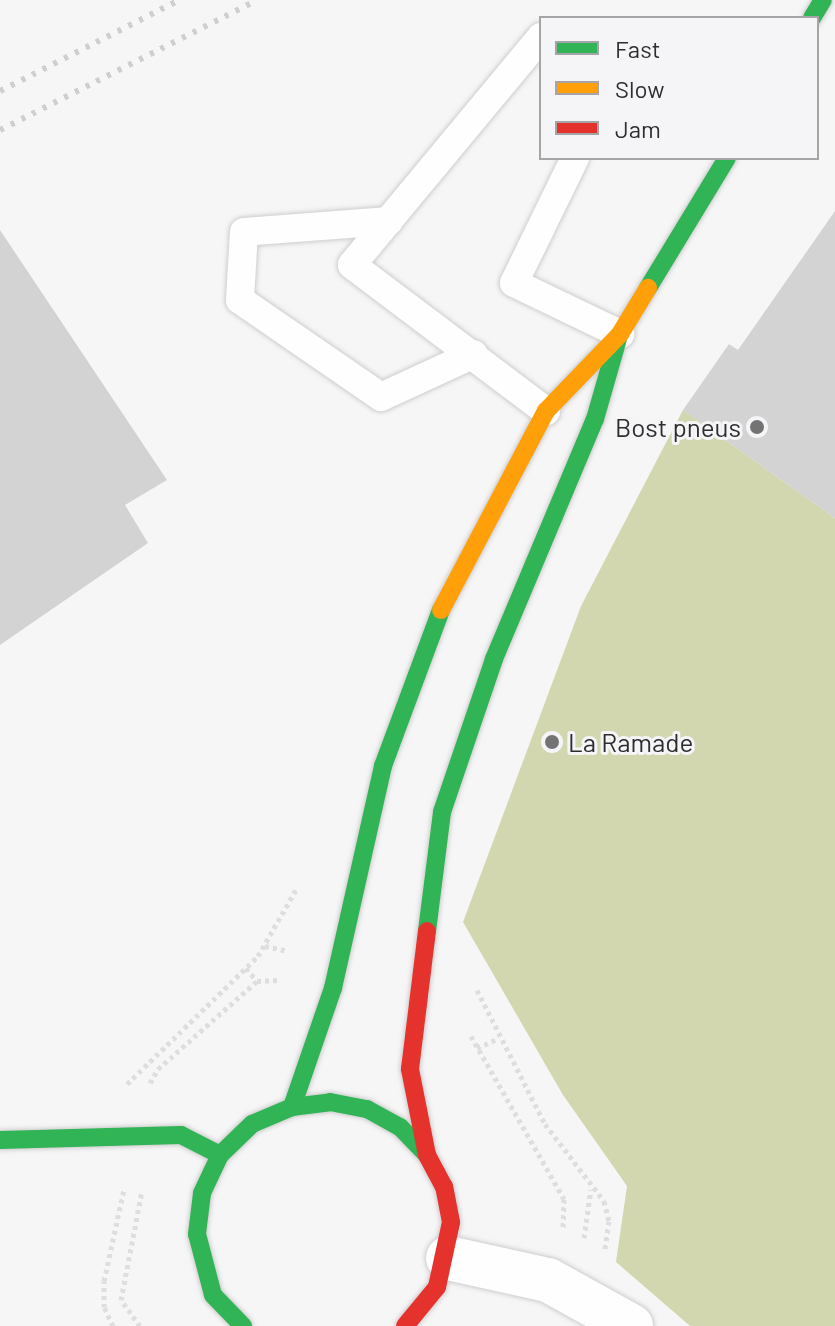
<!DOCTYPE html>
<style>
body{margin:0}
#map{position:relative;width:835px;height:1326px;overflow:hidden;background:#f6f6f6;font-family:Barlow,sans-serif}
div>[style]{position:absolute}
.forest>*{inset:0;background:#d3d7af}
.building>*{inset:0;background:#d3d3d3}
.path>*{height:5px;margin-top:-2.5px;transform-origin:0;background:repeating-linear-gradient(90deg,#dededf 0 4px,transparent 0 8px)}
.roads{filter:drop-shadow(0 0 2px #cecece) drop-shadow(0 0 2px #cecece)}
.lane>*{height:28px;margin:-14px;padding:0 14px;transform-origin:14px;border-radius:14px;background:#fefefe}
.street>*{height:44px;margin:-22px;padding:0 22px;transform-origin:22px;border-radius:22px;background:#fefefe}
.fast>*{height:18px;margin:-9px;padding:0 9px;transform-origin:9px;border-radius:9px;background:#30b455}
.slow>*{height:18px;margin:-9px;padding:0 9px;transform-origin:9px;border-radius:9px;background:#ff9f0a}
.jam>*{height:18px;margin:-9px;padding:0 9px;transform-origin:9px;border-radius:9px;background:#e5322d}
.rail>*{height:6px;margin-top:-3px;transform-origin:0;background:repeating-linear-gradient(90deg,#cfcfcf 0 4px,transparent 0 12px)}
.dots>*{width:22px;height:22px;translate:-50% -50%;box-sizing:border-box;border:4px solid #f5f5f7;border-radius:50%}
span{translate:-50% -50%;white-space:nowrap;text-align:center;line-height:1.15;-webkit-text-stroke:6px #f5f5f7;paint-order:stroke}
.poi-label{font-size:26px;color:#2d2d2e}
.right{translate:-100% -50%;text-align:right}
.left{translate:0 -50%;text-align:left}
.legend{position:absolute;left:539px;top:16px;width:280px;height:144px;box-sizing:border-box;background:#f5f5f7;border:2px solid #a5a5a7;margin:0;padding:10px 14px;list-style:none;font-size:24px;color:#2d2d2e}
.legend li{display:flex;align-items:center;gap:16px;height:40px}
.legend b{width:40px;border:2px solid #a5a5a7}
</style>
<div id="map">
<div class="forest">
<div style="clip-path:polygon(683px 410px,835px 518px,835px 1326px,690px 1326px,616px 1262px,627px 1186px,563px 1095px,463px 922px,581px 606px)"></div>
</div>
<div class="building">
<div style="clip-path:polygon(835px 211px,835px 518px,683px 410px,729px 344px,738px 350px)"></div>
<div style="clip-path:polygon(0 230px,167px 480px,125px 505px,148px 543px,0 645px)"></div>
</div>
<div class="path">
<div style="left:265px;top:946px;width:24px;rotate:12deg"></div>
<div style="left:246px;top:968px;width:17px;rotate:50deg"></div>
<div style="left:477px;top:990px;width:150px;rotate:63.1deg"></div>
<div style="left:545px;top:1124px;width:97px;rotate:52.5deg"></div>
<div style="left:604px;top:1201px;width:21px;rotate:76deg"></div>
<div style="left:609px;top:1221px;width:29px;rotate:98deg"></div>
<div style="left:471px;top:1036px;width:188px;rotate:60.3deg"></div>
<div style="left:564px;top:1199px;width:30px;rotate:92deg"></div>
<div style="left:477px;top:1048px;width:24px;rotate:-24deg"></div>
<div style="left:150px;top:1083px;width:16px;rotate:-60deg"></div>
<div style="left:158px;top:1069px;width:132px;rotate:-41.6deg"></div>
<div style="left:257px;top:981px;width:21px;rotate:-3deg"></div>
<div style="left:127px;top:1084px;width:183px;rotate:-44.3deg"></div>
<div style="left:258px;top:956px;width:78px;rotate:-60.2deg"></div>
<div style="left:584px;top:1238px;width:49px;rotate:-81.9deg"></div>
<div style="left:113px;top:1326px;width:21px;rotate:-115deg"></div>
<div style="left:104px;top:1307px;width:26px;rotate:-90deg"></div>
<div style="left:104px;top:1281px;width:94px;rotate:-77.7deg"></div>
<div style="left:140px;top:1326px;width:32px;rotate:-126deg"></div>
<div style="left:121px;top:1300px;width:111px;rotate:-79.1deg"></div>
</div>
<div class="roads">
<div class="lane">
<div style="left:541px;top:37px;width:296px;rotate:129.7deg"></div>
<div style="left:352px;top:265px;width:243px;rotate:37deg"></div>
<div style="left:575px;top:158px;width:139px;rotate:116deg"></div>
<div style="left:514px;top:283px;width:118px;rotate:25.7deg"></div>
<div style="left:389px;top:221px;width:145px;rotate:175.7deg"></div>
<div style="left:244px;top:232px;width:68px;rotate:93.4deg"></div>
<div style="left:240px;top:300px;width:171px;rotate:34.5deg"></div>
<div style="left:381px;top:397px;width:102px;rotate:-24.8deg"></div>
</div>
<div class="street">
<div style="left:448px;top:1258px;width:102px;rotate:12.4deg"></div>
<div style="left:548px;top:1280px;width:95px;rotate:29deg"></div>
</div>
<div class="fast">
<div style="left:812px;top:18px;width:21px;rotate:-59deg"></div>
<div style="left:648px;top:288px;width:152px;rotate:-58.7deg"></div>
<div style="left:427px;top:931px;width:120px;rotate:-82.8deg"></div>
<div style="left:442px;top:812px;width:162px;rotate:-71.2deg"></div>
<div style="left:494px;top:659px;width:260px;rotate:-67.2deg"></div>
<div style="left:595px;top:419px;width:83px;rotate:-74deg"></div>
<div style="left:292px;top:1107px;width:126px;rotate:-71deg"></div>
<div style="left:333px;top:988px;width:228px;rotate:-77.3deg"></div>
<div style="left:383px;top:766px;width:166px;rotate:-69.6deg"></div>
<div style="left:0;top:1140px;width:181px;rotate:-1.6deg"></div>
<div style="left:181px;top:1135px;width:44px;rotate:27.1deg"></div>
<div style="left:243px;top:1326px;width:43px;rotate:-134.1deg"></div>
<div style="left:213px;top:1295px;width:63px;rotate:-104.7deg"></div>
<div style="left:197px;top:1234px;width:41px;rotate:-83deg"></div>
<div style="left:202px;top:1193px;width:42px;rotate:-64.7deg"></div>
<div style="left:220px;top:1155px;width:45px;rotate:-44.1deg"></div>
<div style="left:252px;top:1124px;width:43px;rotate:-23deg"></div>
<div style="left:292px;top:1107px;width:38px;rotate:-7deg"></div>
<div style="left:330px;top:1102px;width:38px;rotate:11deg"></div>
<div style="left:367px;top:1109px;width:38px;rotate:29deg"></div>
<div style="left:400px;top:1127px;width:39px;rotate:46deg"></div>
</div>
<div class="slow">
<div style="left:441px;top:610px;width:225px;rotate:-62.2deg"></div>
<div style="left:546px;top:411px;width:107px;rotate:-46.1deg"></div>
<div style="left:620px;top:334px;width:54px;rotate:-58.7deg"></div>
</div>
<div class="jam">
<div style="left:405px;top:1326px;width:50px;rotate:-50.6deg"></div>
<div style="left:437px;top:1287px;width:66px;rotate:-77.8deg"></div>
<div style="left:451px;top:1222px;width:36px;rotate:-101deg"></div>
<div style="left:444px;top:1187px;width:36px;rotate:-118deg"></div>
<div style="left:427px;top:1155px;width:88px;rotate:-101.2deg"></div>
<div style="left:410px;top:1069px;width:139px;rotate:-83deg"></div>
</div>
</div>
<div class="rail">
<div style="left:0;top:91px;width:201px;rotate:-26.9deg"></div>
<div style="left:0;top:130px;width:288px;rotate:-26.8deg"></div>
</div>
<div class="dots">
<div style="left:757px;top:427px;background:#737374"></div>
<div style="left:552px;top:742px;background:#737374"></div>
</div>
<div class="poi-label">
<span class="right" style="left:741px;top:427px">Bost pneus</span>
<span class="left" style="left:568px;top:742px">La Ramade</span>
</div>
<ul class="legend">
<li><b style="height:10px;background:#30b455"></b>Fast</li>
<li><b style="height:10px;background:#ff9f0a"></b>Slow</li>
<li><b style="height:10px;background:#e5322d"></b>Jam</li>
</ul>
</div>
